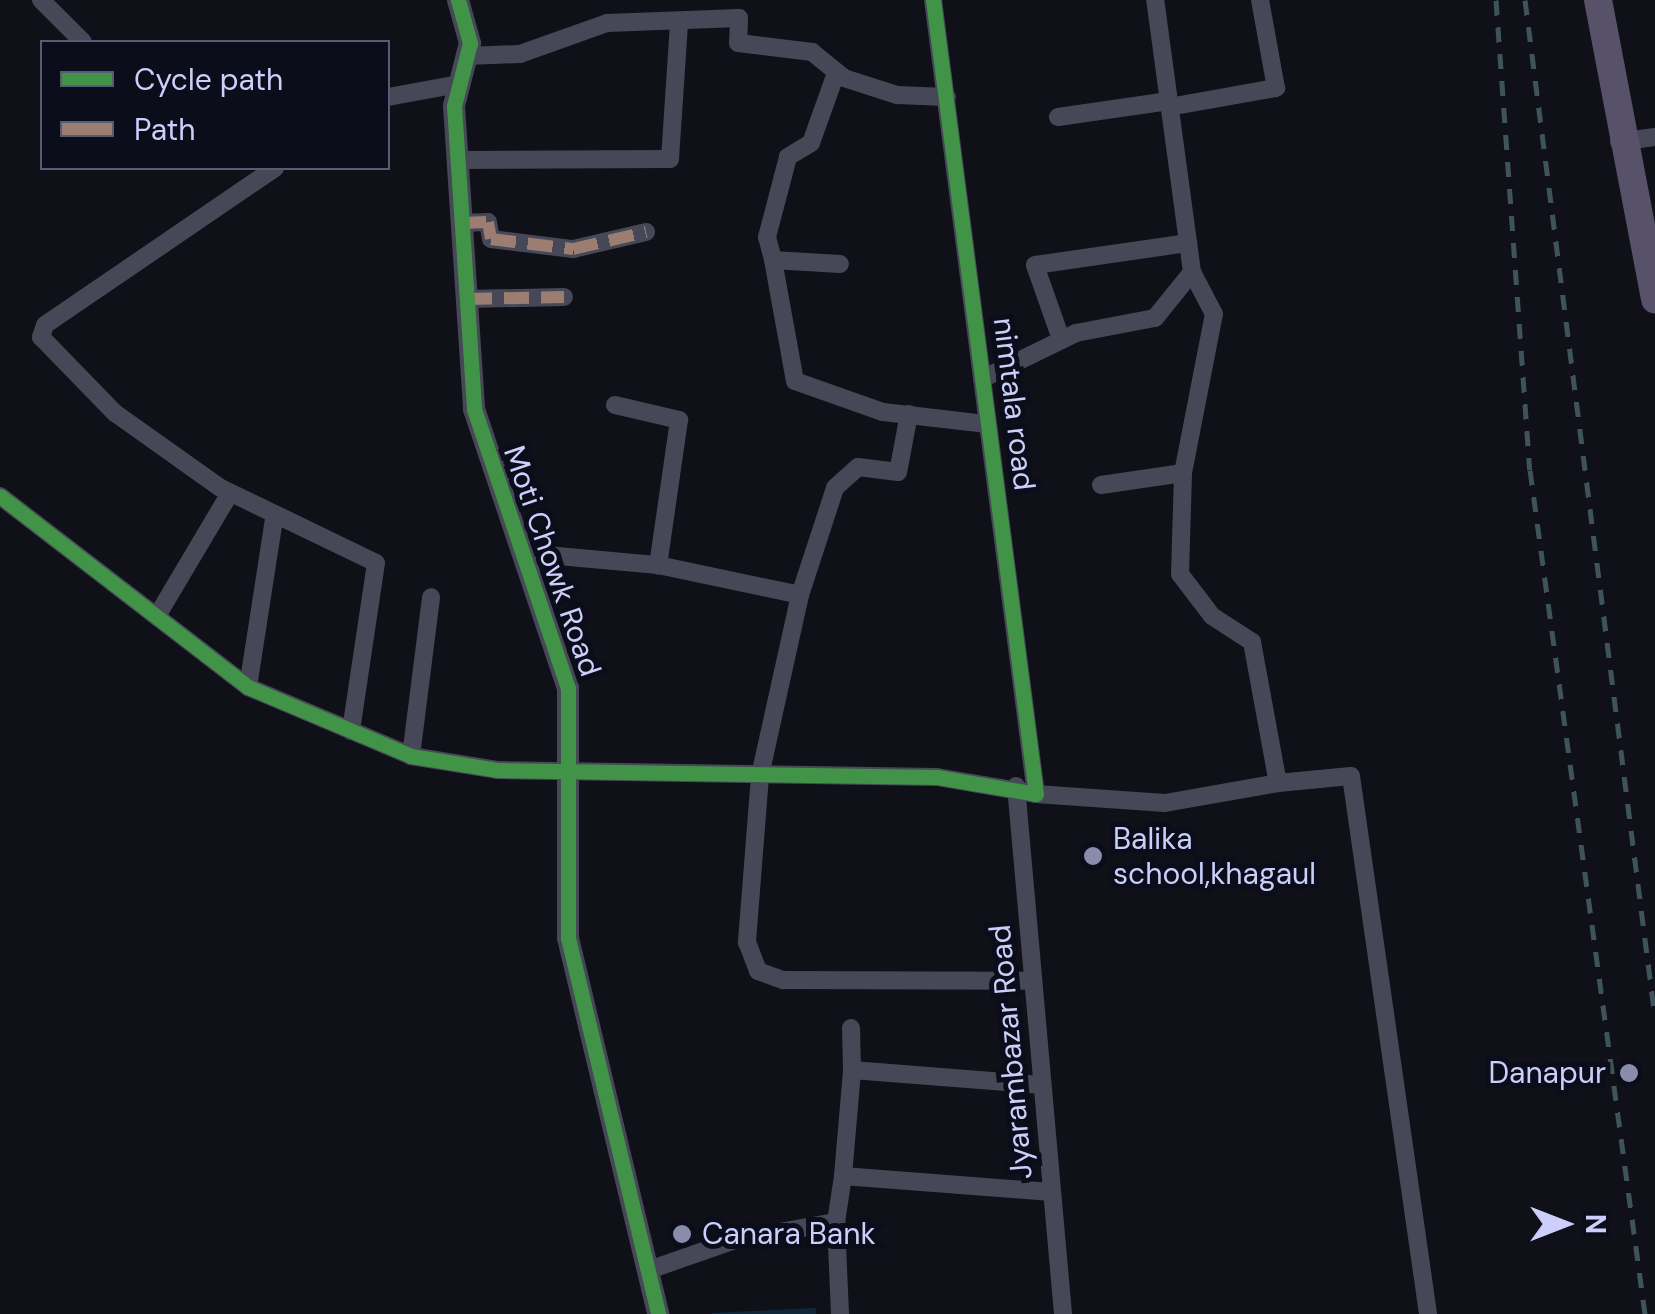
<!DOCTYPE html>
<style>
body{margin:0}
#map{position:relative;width:1655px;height:1314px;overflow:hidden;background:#101018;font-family:"DM Sans",sans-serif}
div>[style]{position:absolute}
.water>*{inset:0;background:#0f2739}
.minor>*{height:18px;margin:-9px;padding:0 9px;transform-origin:9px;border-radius:9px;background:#464857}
.tertiary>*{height:22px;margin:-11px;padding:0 11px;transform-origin:11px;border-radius:11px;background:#464857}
.primary>*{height:28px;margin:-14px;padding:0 14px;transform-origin:14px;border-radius:14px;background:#57516a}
.rail>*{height:5px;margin-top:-2.5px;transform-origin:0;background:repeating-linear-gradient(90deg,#3e535a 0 15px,transparent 0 27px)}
.quiet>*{height:12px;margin-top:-6px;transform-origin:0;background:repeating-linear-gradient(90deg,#9b7d72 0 25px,transparent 0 37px)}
.cycleway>*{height:15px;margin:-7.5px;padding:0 7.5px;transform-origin:7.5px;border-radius:7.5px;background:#419447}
.dots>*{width:28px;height:28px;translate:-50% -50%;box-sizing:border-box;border:5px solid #0c0d1b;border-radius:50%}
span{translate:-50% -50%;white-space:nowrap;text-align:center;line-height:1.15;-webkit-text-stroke:10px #0c0d1b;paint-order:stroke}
.street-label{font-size:30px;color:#cbcffa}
.poi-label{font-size:30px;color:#cbcffa}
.left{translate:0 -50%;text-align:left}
.right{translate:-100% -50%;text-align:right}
.legend{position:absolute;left:40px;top:40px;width:350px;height:130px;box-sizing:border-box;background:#0c0d1b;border:2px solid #585b74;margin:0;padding:12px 18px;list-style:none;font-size:30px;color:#cbcffa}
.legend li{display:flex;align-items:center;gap:20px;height:50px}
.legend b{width:50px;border:2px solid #585b74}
.north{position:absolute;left:1515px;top:1174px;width:100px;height:100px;-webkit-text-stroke:8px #0c0d1b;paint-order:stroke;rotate:90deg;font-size:28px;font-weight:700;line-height:40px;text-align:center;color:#cbcffa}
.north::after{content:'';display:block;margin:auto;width:35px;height:45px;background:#cbcffa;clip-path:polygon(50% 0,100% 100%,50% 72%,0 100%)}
</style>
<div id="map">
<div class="water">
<div style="clip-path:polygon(816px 1308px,816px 1314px,712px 1314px,712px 1313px)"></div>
</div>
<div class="minor">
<div style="left:41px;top:0;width:59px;rotate:45deg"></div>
<div style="left:467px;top:56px;width:53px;rotate:-2.2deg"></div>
<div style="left:520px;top:54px;width:92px;rotate:-19.6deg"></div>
<div style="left:607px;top:23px;width:132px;rotate:-2.2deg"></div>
<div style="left:739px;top:18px;width:25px;rotate:92deg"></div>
<div style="left:738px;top:43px;width:75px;rotate:6.9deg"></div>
<div style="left:812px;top:52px;width:41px;rotate:39.1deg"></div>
<div style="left:844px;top:78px;width:56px;rotate:17.8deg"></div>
<div style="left:897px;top:95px;width:50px;rotate:2.3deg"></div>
<div style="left:836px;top:73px;width:74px;rotate:109.7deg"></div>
<div style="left:811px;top:143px;width:27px;rotate:149deg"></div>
<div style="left:788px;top:157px;width:83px;rotate:104.7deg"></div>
<div style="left:767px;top:237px;width:24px;rotate:75deg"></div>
<div style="left:773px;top:260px;width:67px;rotate:3.4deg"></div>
<div style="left:388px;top:97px;width:72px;rotate:-10.4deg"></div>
<div style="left:1169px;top:107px;width:109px;rotate:-10.1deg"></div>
<div style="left:1276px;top:88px;width:89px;rotate:-100.3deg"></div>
<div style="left:1058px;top:117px;width:112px;rotate:-8.2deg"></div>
<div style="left:1619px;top:142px;width:36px;rotate:-8deg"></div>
<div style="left:457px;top:160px;width:213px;rotate:-0.3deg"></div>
<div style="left:670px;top:159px;width:134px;rotate:-86.2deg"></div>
<div style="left:275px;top:168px;width:278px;rotate:145.7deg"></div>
<div style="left:45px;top:325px;width:13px;rotate:108deg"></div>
<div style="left:41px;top:337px;width:106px;rotate:45.8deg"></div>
<div style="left:115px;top:413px;width:128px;rotate:35.4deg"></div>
<div style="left:219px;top:487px;width:174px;rotate:25.8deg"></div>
<div style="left:376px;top:563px;width:170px;rotate:98.5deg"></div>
<div style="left:461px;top:223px;width:27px;rotate:-2deg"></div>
<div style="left:488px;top:222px;width:17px;rotate:80deg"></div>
<div style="left:491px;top:239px;width:83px;rotate:7deg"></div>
<div style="left:573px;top:249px;width:75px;rotate:-13.1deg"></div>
<div style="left:773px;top:260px;width:123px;rotate:79.7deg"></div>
<div style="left:795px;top:381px;width:93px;rotate:19.4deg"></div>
<div style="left:883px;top:412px;width:105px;rotate:6.6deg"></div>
<div style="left:467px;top:299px;width:97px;rotate:-1.2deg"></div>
<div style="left:1061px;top:339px;width:78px;rotate:-109.4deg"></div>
<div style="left:1035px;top:265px;width:155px;rotate:-8.2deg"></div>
<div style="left:982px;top:379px;width:105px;rotate:-26.1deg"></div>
<div style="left:1076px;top:333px;width:80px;rotate:-10.8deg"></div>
<div style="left:1155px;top:318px;width:59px;rotate:-51.2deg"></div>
<div style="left:615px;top:405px;width:66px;rotate:13.2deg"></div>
<div style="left:679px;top:420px;width:147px;rotate:98.2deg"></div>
<div style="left:909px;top:414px;width:59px;rotate:100.7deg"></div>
<div style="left:898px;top:472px;width:40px;rotate:-172.9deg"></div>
<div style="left:858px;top:467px;width:31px;rotate:138deg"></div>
<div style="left:835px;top:488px;width:113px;rotate:108.1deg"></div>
<div style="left:800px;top:595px;width:185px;rotate:102.5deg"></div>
<div style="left:760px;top:776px;width:167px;rotate:94.5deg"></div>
<div style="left:747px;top:942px;width:31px;rotate:69deg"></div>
<div style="left:758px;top:971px;width:27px;rotate:20deg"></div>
<div style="left:783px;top:980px;width:249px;rotate:0.2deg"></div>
<div style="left:1183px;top:473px;width:101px;rotate:91.7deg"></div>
<div style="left:1180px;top:574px;width:53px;rotate:52.7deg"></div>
<div style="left:1212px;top:616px;width:48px;rotate:33deg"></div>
<div style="left:1252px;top:642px;width:143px;rotate:79.6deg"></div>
<div style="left:1278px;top:783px;width:73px;rotate:-5.5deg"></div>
<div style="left:1351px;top:776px;width:543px;rotate:81.85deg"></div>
<div style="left:1101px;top:485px;width:83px;rotate:-8.3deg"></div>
<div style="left:1183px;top:473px;width:162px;rotate:-79deg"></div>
<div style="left:1214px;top:314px;width:47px;rotate:-117.6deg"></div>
<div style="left:1192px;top:272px;width:275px;rotate:-97.7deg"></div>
<div style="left:0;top:496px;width:313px;rotate:37.6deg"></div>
<div style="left:248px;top:687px;width:177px;rotate:22.9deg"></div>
<div style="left:411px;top:756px;width:87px;rotate:9.2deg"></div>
<div style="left:497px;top:770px;width:440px;rotate:0.9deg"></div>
<div style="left:937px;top:777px;width:100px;rotate:9.7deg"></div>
<div style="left:1036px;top:794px;width:801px;rotate:-97.39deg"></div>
<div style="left:525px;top:553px;width:134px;rotate:5.2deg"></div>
<div style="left:658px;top:565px;width:145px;rotate:11.9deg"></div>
<div style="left:157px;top:616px;width:143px;rotate:-59.3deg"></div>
<div style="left:248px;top:687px;width:170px;rotate:-81.2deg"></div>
<div style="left:411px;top:756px;width:160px;rotate:-82.8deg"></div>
<div style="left:1016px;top:786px;width:530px;rotate:84.91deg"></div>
<div style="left:1036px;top:794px;width:129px;rotate:4deg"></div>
<div style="left:1165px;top:803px;width:115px;rotate:-10deg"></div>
<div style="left:851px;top:1028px;width:42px;rotate:88.6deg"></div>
<div style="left:852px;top:1070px;width:190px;rotate:4.5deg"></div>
<div style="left:843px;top:1176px;width:106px;rotate:-85.1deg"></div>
<div style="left:836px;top:1222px;width:92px;rotate:87.5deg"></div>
<div style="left:649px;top:1270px;width:91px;rotate:-19.2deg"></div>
<div style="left:735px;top:1240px;width:103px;rotate:-10.1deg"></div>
<div style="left:836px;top:1222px;width:47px;rotate:-81.3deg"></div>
<div style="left:843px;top:1176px;width:209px;rotate:4.4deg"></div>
</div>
<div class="tertiary">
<div style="left:458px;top:0;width:45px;rotate:74.4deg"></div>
<div style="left:470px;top:43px;width:65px;rotate:104.3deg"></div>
<div style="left:454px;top:106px;width:304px;rotate:86.2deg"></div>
<div style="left:474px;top:409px;width:294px;rotate:71.4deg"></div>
<div style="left:568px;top:688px;width:250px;rotate:90deg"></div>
<div style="left:568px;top:938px;width:387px;rotate:76.5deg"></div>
</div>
<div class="primary">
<div style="left:1598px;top:0;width:305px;rotate:79.2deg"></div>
</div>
<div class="rail">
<div style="left:1496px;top:0;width:471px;rotate:85.9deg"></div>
<div style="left:1530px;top:470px;width:852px;rotate:82.24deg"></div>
<div style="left:1525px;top:0;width:1025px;rotate:82.72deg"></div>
</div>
<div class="quiet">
<div style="left:461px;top:223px;width:27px;rotate:-2deg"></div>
<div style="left:488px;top:222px;width:17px;rotate:80deg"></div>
<div style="left:491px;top:239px;width:83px;rotate:7deg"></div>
<div style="left:573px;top:249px;width:75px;rotate:-13.1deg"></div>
<div style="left:467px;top:299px;width:97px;rotate:-1.2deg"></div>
</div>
<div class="cycleway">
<div style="left:458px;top:0;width:45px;rotate:74.4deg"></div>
<div style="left:470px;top:43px;width:65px;rotate:104.3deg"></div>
<div style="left:454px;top:106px;width:304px;rotate:86.2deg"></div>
<div style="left:474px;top:409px;width:294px;rotate:71.4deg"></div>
<div style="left:568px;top:688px;width:250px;rotate:90deg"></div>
<div style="left:568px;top:938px;width:387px;rotate:76.5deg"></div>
<div style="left:0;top:496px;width:313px;rotate:37.6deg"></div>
<div style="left:248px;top:687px;width:177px;rotate:22.9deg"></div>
<div style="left:411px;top:756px;width:87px;rotate:9.2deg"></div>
<div style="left:497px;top:770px;width:440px;rotate:0.9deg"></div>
<div style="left:937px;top:777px;width:100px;rotate:9.7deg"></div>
<div style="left:1036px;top:794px;width:801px;rotate:-97.39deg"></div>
</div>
<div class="dots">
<div style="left:1093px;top:856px;background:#8a8cab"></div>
<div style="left:1629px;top:1073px;background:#8a8cab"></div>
<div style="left:682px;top:1234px;background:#8a8cab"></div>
</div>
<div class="street-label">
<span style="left:1014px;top:404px;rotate:83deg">nimtala road</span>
<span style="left:552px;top:561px;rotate:71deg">Moti Chowk Road</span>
<span style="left:1011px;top:1052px;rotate:-95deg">Jyarambazar Road</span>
</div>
<div class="poi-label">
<span class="left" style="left:1113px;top:856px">Balika<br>school,khagaul</span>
<span class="right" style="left:1606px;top:1073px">Danapur</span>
<span class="left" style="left:702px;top:1234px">Canara Bank</span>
</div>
<ul class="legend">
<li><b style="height:12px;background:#419447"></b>Cycle path</li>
<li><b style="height:12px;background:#9b7d72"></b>Path</li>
</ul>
<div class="north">N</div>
</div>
